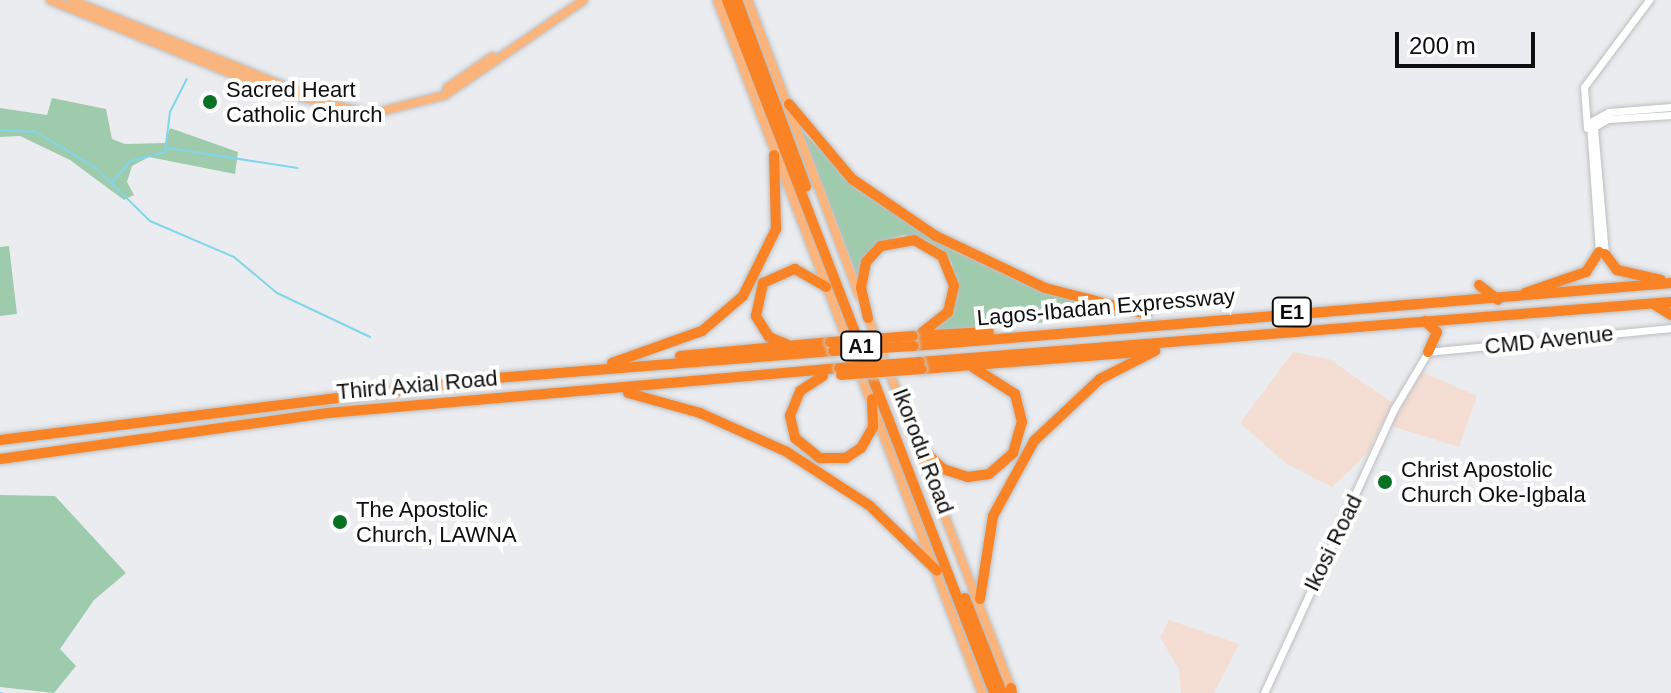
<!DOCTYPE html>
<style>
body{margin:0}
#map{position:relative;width:1671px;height:693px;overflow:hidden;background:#ebecef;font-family:Helvetica,sans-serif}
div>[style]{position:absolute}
.education>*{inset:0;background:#f4ddd2}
.green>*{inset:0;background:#9fcbad}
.stream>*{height:2px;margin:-1px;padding:0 1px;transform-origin:1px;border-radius:1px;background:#80d6ea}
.roads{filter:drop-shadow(0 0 2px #bcbec0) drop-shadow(0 0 2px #bcbec0)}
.minor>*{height:7px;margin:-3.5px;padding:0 3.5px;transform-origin:3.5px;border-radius:3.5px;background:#fff}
.major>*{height:8px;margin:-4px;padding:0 4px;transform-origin:4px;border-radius:4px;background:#fbb57c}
.highway>*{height:10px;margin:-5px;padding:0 5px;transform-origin:5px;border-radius:5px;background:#f98325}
.bridges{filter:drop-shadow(0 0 2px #cacaca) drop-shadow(0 0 2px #cacaca)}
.highway-bridge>*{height:10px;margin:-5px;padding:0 5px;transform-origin:5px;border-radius:5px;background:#f98325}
.dots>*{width:22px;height:22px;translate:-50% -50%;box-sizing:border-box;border:4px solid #fff;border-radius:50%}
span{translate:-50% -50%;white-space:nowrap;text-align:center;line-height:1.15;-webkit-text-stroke:8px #fff;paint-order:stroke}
.shield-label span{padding:2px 6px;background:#fff;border:2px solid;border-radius:6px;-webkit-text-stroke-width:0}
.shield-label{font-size:20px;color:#0e0e0f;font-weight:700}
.poi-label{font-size:22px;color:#0e0e0f}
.left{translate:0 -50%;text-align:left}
.street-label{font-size:22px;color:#0e0e0f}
.scale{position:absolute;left:1395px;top:32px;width:140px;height:36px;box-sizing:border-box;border:4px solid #0e0e0f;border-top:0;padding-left:10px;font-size:24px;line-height:28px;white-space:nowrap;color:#0e0e0f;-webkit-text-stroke:6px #fff;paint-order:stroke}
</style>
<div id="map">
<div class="education">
<div style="clip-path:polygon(1293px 352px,1329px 359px,1393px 403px,1368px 452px,1332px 487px,1287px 464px,1240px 423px)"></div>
<div style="clip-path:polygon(1422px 372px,1477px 396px,1459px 447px,1391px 426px)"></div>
<div style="clip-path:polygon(1169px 620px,1239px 644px,1214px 693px,1181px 693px,1179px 669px,1160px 637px)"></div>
</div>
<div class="green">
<div style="clip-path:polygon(52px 98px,106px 109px,112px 139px,125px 144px,165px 143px,170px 128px,238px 152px,235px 174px,149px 157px,132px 166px,127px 182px,134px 195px,124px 200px,70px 160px,20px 136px,0 137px,0 108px,47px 115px)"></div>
<div style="clip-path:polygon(802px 131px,860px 191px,948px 248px,1015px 280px,1125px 315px,933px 332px,956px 303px,952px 263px,927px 240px,903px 235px,880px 242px,857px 276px)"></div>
<div style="clip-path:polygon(9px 246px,17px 314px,0 316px,0 247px)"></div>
<div style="clip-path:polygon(0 495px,55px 496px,126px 573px,94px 600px,60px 649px,76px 666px,54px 693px,0 687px)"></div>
</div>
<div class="stream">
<div style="left:0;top:130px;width:36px;rotate:3deg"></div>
<div style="left:36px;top:132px;width:26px;rotate:31deg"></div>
<div style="left:58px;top:145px;width:46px;rotate:31.6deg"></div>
<div style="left:97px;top:169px;width:74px;rotate:44.5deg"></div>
<div style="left:150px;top:221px;width:91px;rotate:23.2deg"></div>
<div style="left:234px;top:257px;width:56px;rotate:39.9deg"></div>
<div style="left:277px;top:293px;width:103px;rotate:25.3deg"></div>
<div style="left:168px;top:148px;width:131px;rotate:8.8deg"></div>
<div style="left:112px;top:182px;width:28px;rotate:-49deg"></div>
<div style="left:130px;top:161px;width:36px;rotate:-14deg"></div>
<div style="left:165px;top:152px;width:40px;rotate:-82.9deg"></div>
<div style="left:170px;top:112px;width:37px;rotate:-63deg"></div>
<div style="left:0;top:693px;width:2px"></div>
</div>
<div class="roads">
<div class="minor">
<div style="left:1587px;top:128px;width:41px;rotate:-94.2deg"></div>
<div style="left:1584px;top:87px;width:109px;rotate:-53.2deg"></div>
<div style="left:1599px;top:252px;width:130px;rotate:-94deg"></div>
<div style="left:1590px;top:122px;width:21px;rotate:-28deg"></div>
<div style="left:1609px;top:112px;width:62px;rotate:-4.6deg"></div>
<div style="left:1605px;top:254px;width:127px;rotate:-95deg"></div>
<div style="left:1594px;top:127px;width:16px;rotate:-30deg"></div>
<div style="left:1608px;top:119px;width:63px;rotate:-3.6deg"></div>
<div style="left:1264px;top:693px;width:312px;rotate:-65.4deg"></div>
<div style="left:1394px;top:409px;width:66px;rotate:-59.2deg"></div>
<div style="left:1428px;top:352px;width:244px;rotate:-5.6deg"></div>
</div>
<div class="major">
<div style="left:50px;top:0;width:236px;rotate:22.1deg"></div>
<div style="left:269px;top:89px;width:105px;rotate:13.8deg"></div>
<div style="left:371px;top:114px;width:76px;rotate:-14.4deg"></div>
<div style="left:445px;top:95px;width:168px;rotate:-34.4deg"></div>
<div style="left:71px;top:0;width:246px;rotate:22deg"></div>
<div style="left:717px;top:0;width:742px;rotate:69.07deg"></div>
<div style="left:748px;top:0;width:316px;rotate:69.4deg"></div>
<div style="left:447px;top:88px;width:55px;rotate:-34.6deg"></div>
<div style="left:866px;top:312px;width:403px;rotate:68.9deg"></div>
</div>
<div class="highway">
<div style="left:727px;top:0;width:743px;rotate:68.93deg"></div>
<div style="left:737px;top:0;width:199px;rotate:69.7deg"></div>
<div style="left:789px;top:104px;width:98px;rotate:50deg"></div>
<div style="left:852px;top:179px;width:102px;rotate:34.2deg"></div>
<div style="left:936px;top:236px;width:121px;rotate:25.5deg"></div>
<div style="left:1045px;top:288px;width:105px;rotate:14.3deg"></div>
<div style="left:1605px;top:254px;width:20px;rotate:53deg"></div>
<div style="left:1617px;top:270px;width:45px;rotate:12.8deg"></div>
<div style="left:1479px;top:285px;width:24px;rotate:38deg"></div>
<div style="left:1525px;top:293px;width:65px;rotate:-19deg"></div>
<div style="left:1586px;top:272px;width:24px;rotate:-57deg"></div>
<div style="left:1655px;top:305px;width:19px;rotate:32deg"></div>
<div style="left:868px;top:318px;width:31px;rotate:-103deg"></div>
<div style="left:861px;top:288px;width:26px;rotate:-79deg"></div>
<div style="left:866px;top:262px;width:22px;rotate:-47deg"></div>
<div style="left:881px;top:246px;width:34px;rotate:-10deg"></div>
<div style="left:914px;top:240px;width:32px;rotate:30deg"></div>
<div style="left:942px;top:256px;width:32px;rotate:68deg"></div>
<div style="left:954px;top:286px;width:27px;rotate:103deg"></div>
<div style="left:948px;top:312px;width:33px;rotate:142deg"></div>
<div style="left:1425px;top:321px;width:16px;rotate:43deg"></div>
<div style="left:1437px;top:332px;width:22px;rotate:114deg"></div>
<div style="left:913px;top:336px;width:76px;rotate:-3deg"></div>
<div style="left:786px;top:344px;width:18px;rotate:-158deg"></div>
<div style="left:769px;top:337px;width:25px;rotate:-122deg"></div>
<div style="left:756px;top:316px;width:34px;rotate:-78deg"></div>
<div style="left:763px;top:283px;width:35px;rotate:-24deg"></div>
<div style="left:795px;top:269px;width:36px;rotate:30deg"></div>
<div style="left:914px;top:346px;width:760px;rotate:-4.76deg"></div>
<div style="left:680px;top:356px;width:151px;rotate:-5.3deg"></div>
<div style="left:920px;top:362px;width:753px;rotate:-4.57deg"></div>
<div style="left:612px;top:363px;width:96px;rotate:-19.6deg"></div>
<div style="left:702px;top:331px;width:54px;rotate:-40.5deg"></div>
<div style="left:743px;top:296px;width:75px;rotate:-63.8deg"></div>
<div style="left:776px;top:229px;width:74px;rotate:-91.5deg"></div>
<div style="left:922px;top:369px;width:230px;rotate:-4.5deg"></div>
<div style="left:823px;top:376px;width:27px;rotate:147deg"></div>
<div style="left:800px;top:391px;width:27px;rotate:112deg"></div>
<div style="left:790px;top:416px;width:23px;rotate:77deg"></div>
<div style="left:795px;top:438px;width:32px;rotate:39deg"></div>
<div style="left:820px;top:458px;width:26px"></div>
<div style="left:846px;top:458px;width:18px;rotate:-34deg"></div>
<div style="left:861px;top:448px;width:24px;rotate:-60deg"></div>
<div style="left:873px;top:427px;width:28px;rotate:-92deg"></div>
<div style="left:628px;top:393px;width:75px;rotate:15.5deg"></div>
<div style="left:700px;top:413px;width:95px;rotate:24.1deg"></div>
<div style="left:787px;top:452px;width:99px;rotate:33deg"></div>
<div style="left:870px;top:506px;width:93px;rotate:44.1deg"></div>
<div style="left:0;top:440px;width:500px;rotate:-7.1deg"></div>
<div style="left:496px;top:378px;width:338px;rotate:-4.6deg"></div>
<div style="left:920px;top:448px;width:31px;rotate:42deg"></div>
<div style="left:943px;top:469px;width:26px;rotate:18deg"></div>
<div style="left:968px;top:477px;width:21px;rotate:-8deg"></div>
<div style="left:989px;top:474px;width:32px;rotate:-41deg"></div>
<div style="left:1013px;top:453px;width:32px;rotate:-74deg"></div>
<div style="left:1022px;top:422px;width:29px;rotate:-104deg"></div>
<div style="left:1015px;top:394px;width:49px;rotate:-147.6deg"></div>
<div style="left:0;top:459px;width:331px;rotate:-8deg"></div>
<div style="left:328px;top:413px;width:513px;rotate:-5.03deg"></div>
<div style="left:965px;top:598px;width:102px;rotate:68.7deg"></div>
<div style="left:980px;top:599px;width:84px;rotate:-81.1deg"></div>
<div style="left:993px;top:516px;width:85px;rotate:-61.3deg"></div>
<div style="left:1034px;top:441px;width:91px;rotate:-43.2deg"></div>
<div style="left:1100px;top:379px;width:62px;rotate:-27deg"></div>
<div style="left:1011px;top:688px;width:5px;rotate:79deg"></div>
</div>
</div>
<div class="bridges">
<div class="highway-bridge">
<div style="left:830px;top:342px;width:83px;rotate:-4.1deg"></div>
<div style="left:833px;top:351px;width:81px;rotate:-3.5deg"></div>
<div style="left:839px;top:368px;width:81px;rotate:-4.2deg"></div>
<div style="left:841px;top:375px;width:81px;rotate:-4.2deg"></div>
</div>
</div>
<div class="dots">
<div style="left:210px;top:102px;background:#087224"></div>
<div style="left:1385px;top:482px;background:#087224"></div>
<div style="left:340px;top:522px;background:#087224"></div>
</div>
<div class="shield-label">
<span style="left:1292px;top:312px">E1</span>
<span style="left:861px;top:346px">A1</span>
</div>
<div class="poi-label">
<span class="left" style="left:226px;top:102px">Sacred Heart<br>Catholic Church</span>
<span class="left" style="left:1401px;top:482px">Christ Apostolic<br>Church Oke-Igbala</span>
<span class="left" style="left:356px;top:522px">The Apostolic<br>Church, LAWNA</span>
</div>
<div class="street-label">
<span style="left:1106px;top:307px;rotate:-5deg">Lagos-Ibadan Expressway</span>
<span style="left:1549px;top:340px;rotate:-6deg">CMD Avenue</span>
<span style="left:417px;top:385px;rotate:-5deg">Third Axial Road</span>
<span style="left:923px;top:451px;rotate:69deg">Ikorodu Road</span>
<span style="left:1333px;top:543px;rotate:-64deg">Ikosi Road</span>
</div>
<div class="scale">200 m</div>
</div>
